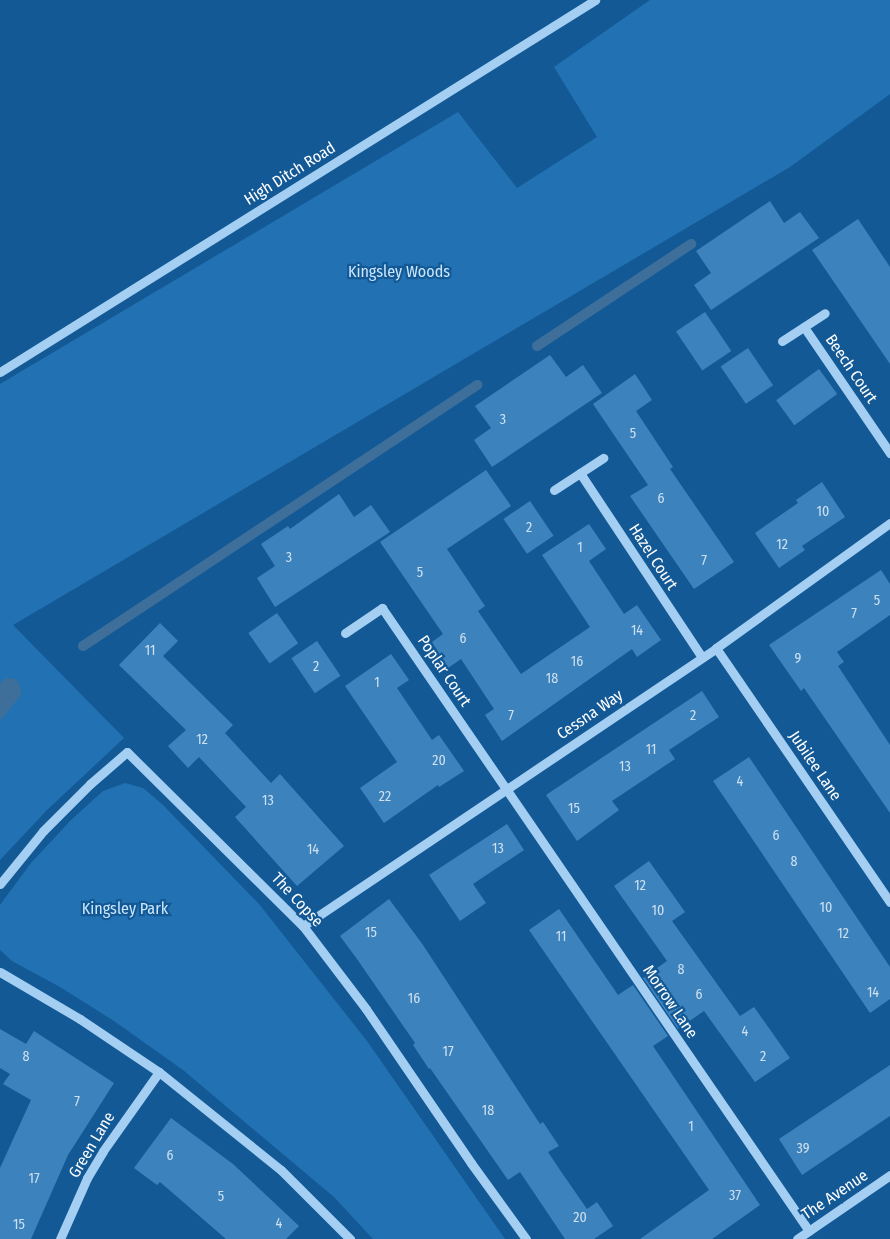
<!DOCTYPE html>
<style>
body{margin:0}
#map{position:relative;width:890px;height:1239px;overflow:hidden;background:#135996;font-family:"Fira Sans Condensed",sans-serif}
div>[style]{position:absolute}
.green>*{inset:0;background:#2272b3}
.water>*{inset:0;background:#3d6f9a}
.stream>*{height:10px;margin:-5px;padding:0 5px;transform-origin:5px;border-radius:5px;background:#3d6f9a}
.building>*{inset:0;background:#3c83be;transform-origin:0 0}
.minor>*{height:9px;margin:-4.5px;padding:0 4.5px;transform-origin:4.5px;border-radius:4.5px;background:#a4cff3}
span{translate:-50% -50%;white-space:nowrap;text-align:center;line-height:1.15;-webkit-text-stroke:4.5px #135996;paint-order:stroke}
.number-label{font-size:14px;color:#cee0ef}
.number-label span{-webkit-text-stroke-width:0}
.street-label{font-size:16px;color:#fff}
.park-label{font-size:16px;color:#cbe7fd}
</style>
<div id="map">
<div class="green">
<div style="clip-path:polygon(650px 0,890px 0,890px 94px,790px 167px,13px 625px,124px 738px,47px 810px,0 860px,0 384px,458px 112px,517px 188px,597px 137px,554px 67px)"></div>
<div style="clip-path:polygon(125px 783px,143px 788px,162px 804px,259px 904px,367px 1041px,505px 1239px,373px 1239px,334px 1197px,183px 1070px,114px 1021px,60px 987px,12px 961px,0 950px,0 905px,31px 863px,71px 820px,103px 791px)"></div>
</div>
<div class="water">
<div style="clip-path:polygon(6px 678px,16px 679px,20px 685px,21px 695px,0 721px,0 684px)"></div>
</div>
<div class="stream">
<div style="left:537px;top:346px;width:185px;rotate:-33.5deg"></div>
<div style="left:83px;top:646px;width:473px;rotate:-33.5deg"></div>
</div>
<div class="building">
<div style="clip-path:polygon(770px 201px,784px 223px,800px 212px,819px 238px,711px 310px,694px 285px,711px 273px,696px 251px)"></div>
<div style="clip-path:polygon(858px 219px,890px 267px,890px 364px,812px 250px)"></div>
<div style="left:705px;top:312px;width:47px;height:35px;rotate:56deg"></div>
<div style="left:748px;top:348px;width:45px;height:33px;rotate:56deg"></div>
<div style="clip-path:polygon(550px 355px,566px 377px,583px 365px,602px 393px,492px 467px,474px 440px,491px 428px,475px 406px)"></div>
<div style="left:819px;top:369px;width:31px;height:53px;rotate:54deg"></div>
<div style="clip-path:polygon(635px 374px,652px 400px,636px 411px,673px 467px,670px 469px,734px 562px,694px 589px,630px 496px,648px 485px,593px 404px)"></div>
<div style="clip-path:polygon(486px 470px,511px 506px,447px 549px,485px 606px,478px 611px,521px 674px,590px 627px,542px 555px,589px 524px,606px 549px,589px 561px,624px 614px,637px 605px,661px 640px,637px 657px,632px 649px,502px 741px,485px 715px,494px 709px,461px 659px,448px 668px,432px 642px,443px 634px,380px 542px)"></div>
<div style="clip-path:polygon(822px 482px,845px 517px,802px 546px,805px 550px,779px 568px,755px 533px,798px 503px,796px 500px)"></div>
<div style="clip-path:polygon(339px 494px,354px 517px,371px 505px,390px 532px,275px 607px,257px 578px,275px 566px,261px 544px,288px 526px,290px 529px)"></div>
<div style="left:530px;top:501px;width:42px;height:32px;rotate:56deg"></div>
<div style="clip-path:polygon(881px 570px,890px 584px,890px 615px,837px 652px,844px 662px,838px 666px,890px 745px,890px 813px,804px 688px,801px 691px,769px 645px)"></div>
<div style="left:277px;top:613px;width:37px;height:35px;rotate:55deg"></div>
<div style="clip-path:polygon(160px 623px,178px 641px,163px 656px,233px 725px,225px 733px,271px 783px,280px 774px,344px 846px,297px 886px,235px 817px,246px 807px,199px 757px,188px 768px,168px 746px,186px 730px,119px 665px)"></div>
<div style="left:317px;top:641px;width:42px;height:31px;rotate:56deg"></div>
<div style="clip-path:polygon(391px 654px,409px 680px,397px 688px,432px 740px,439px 735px,464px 771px,439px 787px,438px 785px,384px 823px,360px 788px,397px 762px,345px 686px)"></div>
<div style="clip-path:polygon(702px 691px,719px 717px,669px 750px,675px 759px,612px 801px,619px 810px,577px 841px,546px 795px)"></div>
<div style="clip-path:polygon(749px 757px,890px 967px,890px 999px,870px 1013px,713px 781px)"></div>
<div style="clip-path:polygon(507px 824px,524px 850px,473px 884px,486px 903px,460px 921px,429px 875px)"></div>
<div style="clip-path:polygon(649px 861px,685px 912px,672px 921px,740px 1016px,754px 1007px,790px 1058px,755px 1082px,704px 1011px,678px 1029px,643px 978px,667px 961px,614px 886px)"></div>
<div style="clip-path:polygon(389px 899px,423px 945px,540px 1124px,543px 1122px,559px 1146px,548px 1152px,562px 1173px,587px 1209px,597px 1202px,613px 1226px,594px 1239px,565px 1239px,520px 1172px,508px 1180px,430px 1068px,429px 1069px,413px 1045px,415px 1043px,357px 959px,340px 936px)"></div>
<div style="clip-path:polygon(559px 909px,618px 995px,633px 985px,668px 1036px,653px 1046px,760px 1205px,712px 1239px,640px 1239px,709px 1190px,529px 930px)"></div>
<div style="clip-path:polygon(0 1029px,26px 1044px,34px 1031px,114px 1083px,68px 1155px,31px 1239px,0 1239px,0 1168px,31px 1100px,3px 1084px,10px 1074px,0 1068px)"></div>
<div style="clip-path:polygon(890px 1065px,890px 1116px,802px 1175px,779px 1139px)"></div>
<div style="clip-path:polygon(171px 1118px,233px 1164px,299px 1226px,286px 1239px,226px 1239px,160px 1182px,157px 1185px,134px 1168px)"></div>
</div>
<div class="minor">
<div style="left:804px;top:327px;width:153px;rotate:55.7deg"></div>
<div style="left:782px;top:341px;width:51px;rotate:-33.1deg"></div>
<div style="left:0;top:372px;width:702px;rotate:-32.01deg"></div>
<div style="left:580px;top:473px;width:221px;rotate:56.5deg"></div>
<div style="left:554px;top:490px;width:59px;rotate:-33.1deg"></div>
<div style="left:345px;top:633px;width:45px;rotate:-34deg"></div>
<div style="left:382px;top:608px;width:755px;rotate:55.57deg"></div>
<div style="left:716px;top:648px;width:308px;rotate:55.6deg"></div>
<div style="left:0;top:884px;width:68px;rotate:-50.9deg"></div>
<div style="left:43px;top:831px;width:66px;rotate:-45deg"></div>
<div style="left:90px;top:784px;width:49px;rotate:-40.9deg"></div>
<div style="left:127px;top:752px;width:247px;rotate:44.7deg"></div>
<div style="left:303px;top:926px;width:104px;rotate:52.8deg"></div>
<div style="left:366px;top:1009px;width:186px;rotate:55.7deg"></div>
<div style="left:471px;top:1163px;width:94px;rotate:54.1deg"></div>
<div style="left:303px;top:926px;width:498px;rotate:-33.9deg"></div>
<div style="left:716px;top:648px;width:214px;rotate:-35.7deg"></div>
<div style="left:0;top:972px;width:93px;rotate:30.4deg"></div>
<div style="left:80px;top:1019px;width:95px;rotate:33.9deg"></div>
<div style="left:159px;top:1072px;width:156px;rotate:38.8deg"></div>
<div style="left:281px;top:1170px;width:98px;rotate:45deg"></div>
<div style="left:60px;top:1239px;width:67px;rotate:-66.1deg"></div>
<div style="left:87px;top:1178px;width:31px;rotate:-59deg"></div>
<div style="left:103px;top:1151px;width:97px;rotate:-54.7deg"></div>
<div style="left:797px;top:1239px;width:113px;rotate:-34.5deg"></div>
</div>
<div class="number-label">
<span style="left:503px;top:420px">3</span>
<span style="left:633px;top:434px">5</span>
<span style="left:661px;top:499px">6</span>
<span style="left:823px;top:512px">10</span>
<span style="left:529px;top:528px">2</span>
<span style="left:782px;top:545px">12</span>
<span style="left:580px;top:548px">1</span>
<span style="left:289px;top:558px">3</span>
<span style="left:704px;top:561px">7</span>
<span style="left:420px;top:573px">5</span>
<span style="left:877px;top:601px">5</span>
<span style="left:854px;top:614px">7</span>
<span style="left:637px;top:631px">14</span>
<span style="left:463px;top:639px">6</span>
<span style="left:150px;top:651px">11</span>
<span style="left:798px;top:659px">9</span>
<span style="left:577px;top:662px">16</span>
<span style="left:316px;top:667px">2</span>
<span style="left:552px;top:679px">18</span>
<span style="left:377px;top:683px">1</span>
<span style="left:511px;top:716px">7</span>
<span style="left:693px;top:716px">2</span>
<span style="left:202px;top:740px">12</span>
<span style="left:651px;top:750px">11</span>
<span style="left:439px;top:761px">20</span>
<span style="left:625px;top:767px">13</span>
<span style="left:740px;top:782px">4</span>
<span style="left:385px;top:797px">22</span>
<span style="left:268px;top:801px">13</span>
<span style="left:574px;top:809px">15</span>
<span style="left:776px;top:836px">6</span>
<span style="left:498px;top:849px">13</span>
<span style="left:313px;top:850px">14</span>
<span style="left:794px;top:862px">8</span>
<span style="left:640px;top:886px">12</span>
<span style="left:826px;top:908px">10</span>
<span style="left:658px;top:911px">10</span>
<span style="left:371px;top:933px">15</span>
<span style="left:843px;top:934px">12</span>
<span style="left:561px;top:937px">11</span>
<span style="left:681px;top:970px">8</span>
<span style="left:873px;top:993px">14</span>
<span style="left:699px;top:995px">6</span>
<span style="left:414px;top:999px">16</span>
<span style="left:745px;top:1032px">4</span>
<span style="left:448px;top:1052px">17</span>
<span style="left:26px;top:1057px">8</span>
<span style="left:763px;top:1057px">2</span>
<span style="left:77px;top:1102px">7</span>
<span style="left:488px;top:1111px">18</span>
<span style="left:691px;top:1127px">1</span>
<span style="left:803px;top:1149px">39</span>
<span style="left:170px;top:1156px">6</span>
<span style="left:34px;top:1179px">17</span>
<span style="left:735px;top:1196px">37</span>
<span style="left:221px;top:1197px">5</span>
<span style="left:580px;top:1218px">20</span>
<span style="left:279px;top:1224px">4</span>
<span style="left:19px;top:1225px">15</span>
</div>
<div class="street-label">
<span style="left:290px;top:174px;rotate:-32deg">High Ditch Road</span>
<span style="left:851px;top:369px;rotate:56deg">Beech Court</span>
<span style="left:653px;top:557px;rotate:57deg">Hazel Court</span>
<span style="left:444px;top:671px;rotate:56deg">Poplar Court</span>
<span style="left:590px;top:715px;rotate:-34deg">Cessna Way</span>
<span style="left:815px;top:766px;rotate:56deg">Jubilee Lane</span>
<span style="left:297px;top:900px;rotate:47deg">The Copse</span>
<span style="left:670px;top:1002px;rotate:56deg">Morrow Lane</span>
<span style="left:92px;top:1145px;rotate:-59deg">Green Lane</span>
<span style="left:835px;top:1195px;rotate:-34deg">The Avenue</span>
</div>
<div class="park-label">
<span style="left:399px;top:272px">Kingsley Woods</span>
<span style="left:125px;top:909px">Kingsley Park</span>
</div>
</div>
